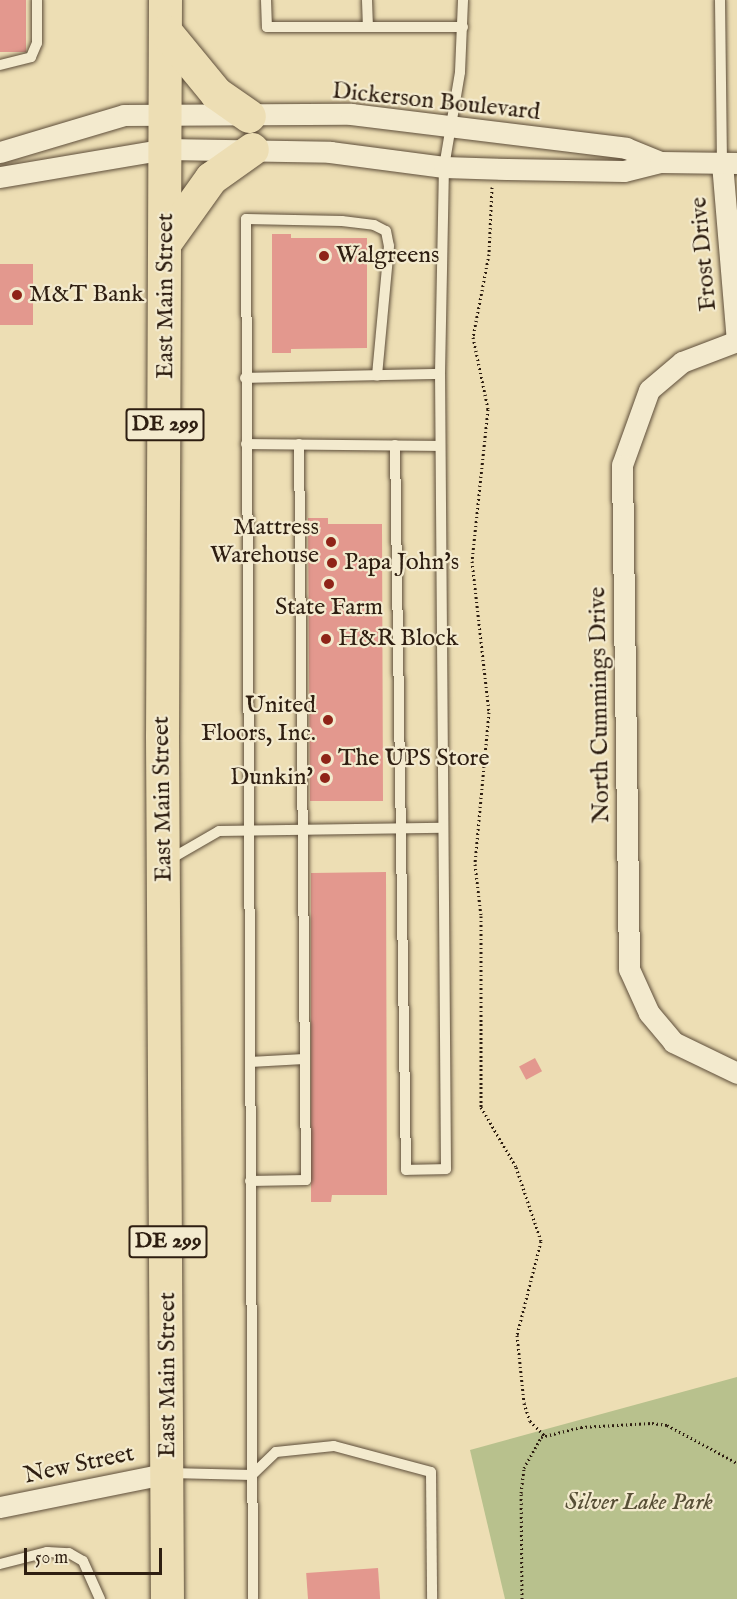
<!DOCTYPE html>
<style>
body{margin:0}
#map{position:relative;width:737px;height:1599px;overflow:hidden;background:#eddeb4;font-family:"IM FELL English",serif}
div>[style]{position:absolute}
.green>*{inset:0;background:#b8c18d}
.building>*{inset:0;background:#e3988e;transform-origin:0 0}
.path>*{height:3px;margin-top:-1.5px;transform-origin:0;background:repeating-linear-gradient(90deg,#2e1e11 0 1.5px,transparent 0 4.5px)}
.roads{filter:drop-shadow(0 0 2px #5e4e3a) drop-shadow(0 0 2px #5e4e3a)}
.service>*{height:10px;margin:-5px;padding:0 5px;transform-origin:5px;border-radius:5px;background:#f3eace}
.minor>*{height:21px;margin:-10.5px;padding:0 10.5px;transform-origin:10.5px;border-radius:10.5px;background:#f3eace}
.primary>*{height:33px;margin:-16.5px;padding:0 16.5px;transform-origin:16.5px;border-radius:16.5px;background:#eddeb4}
.dots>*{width:16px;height:16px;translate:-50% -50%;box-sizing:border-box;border:3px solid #f3eace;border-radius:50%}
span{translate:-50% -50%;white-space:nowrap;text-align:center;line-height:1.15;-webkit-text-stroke:4.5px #f3eace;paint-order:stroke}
.shield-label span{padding:2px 4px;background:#f3eace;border:2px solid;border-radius:4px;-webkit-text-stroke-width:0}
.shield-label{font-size:22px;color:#2e1e11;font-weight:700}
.street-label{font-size:24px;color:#2e1e11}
.poi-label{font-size:24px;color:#2e1e11}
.left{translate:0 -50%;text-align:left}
.right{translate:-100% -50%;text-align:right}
.park-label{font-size:24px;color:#574f36;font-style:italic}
.scale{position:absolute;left:24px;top:1548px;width:138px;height:27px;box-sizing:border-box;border:3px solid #2e1e11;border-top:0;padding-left:8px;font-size:18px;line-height:21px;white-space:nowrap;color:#2e1e11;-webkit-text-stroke:4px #f3eace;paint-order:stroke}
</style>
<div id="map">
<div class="green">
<div style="clip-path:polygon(737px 1377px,737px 1599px,505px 1599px,470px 1450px)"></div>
</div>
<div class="building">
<div style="left:0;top:0;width:26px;height:52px"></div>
<div style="clip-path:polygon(272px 234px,291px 234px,291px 238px,367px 238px,367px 348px,291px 349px,291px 353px,272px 353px)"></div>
<div style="left:0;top:264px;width:33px;height:61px"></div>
<div style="clip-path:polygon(308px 518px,328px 518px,328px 524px,382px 524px,383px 801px,310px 801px)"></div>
<div style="clip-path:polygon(386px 872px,387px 1195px,332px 1195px,331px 1202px,311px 1202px,311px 873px)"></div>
<div style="left:535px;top:1058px;width:15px;height:18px;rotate:62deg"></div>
<div style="left:378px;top:1568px;width:31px;height:72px;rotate:86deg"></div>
</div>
<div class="path">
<div style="left:492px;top:187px;width:67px;rotate:92.6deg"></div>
<div style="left:489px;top:254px;width:85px;rotate:100.9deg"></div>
<div style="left:473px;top:337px;width:74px;rotate:78.2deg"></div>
<div style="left:488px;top:409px;width:153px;rotate:96deg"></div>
<div style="left:472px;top:561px;width:152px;rotate:83.6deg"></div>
<div style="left:489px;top:712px;width:153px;rotate:95.3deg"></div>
<div style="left:475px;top:864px;width:52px;rotate:83.4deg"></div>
<div style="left:481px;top:916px;width:191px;rotate:90deg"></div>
<div style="left:481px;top:1107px;width:69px;rotate:59.7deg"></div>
<div style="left:516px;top:1167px;width:78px;rotate:71.3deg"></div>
<div style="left:541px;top:1241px;width:97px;rotate:104.3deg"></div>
<div style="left:517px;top:1335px;width:68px;rotate:84.1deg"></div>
<div style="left:524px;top:1403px;width:19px;rotate:72deg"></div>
<div style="left:530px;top:1421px;width:20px;rotate:45deg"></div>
<div style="left:522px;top:1599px;width:106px;rotate:-90.5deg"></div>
<div style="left:521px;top:1493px;width:25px;rotate:-83deg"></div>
<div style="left:524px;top:1468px;width:35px;rotate:-61deg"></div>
<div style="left:541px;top:1437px;width:41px;rotate:-14deg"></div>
<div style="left:581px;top:1427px;width:71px;rotate:-3.2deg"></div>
<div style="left:652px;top:1423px;width:15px;rotate:8deg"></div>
<div style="left:667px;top:1425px;width:80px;rotate:28.5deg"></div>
</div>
<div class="roads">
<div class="service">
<div style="left:266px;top:0;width:27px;rotate:88deg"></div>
<div style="left:267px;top:27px;width:196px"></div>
<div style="left:367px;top:0;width:26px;rotate:88deg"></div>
<div style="left:720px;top:0;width:163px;rotate:89.3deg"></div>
<div style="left:0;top:65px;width:32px;rotate:-14deg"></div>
<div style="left:31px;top:57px;width:15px;rotate:-67deg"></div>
<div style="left:37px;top:43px;width:43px;rotate:-90deg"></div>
<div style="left:245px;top:378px;width:195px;rotate:-1.2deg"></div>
<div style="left:246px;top:444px;width:194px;rotate:0.6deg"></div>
<div style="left:395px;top:445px;width:725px;rotate:89.13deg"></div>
<div style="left:406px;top:1170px;width:40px;rotate:-1.4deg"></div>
<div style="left:446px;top:1169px;width:795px;rotate:-90.43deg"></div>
<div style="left:440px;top:374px;width:207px;rotate:-88.9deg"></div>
<div style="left:444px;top:167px;width:96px;rotate:-80.4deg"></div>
<div style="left:460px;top:72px;width:72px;rotate:-87.6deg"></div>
<div style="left:167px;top:861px;width:60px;rotate:-30deg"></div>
<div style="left:219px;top:831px;width:224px;rotate:-0.8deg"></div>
<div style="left:250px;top:1062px;width:54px;rotate:-3.2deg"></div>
<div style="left:250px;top:1181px;width:56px;rotate:-1deg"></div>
<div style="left:306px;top:1180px;width:736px;rotate:-90.54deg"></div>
<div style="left:170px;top:1473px;width:82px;rotate:1.4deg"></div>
<div style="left:252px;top:1475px;width:33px;rotate:-44deg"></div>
<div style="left:276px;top:1452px;width:58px;rotate:-5.9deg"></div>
<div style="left:334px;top:1446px;width:100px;rotate:15deg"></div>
<div style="left:431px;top:1472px;width:127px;rotate:89.5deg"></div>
<div style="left:0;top:1564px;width:49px;rotate:-14.3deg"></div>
<div style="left:47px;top:1552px;width:22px;rotate:3deg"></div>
<div style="left:69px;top:1553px;width:16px;rotate:30deg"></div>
<div style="left:83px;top:1561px;width:42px;rotate:65.9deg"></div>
<div style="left:253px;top:1599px;width:1380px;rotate:-90.29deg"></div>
<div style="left:246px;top:219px;width:96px;rotate:1.2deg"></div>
<div style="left:342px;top:221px;width:32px;rotate:7deg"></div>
<div style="left:374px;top:225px;width:13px;rotate:27deg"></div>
<div style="left:386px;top:231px;width:15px;rotate:79deg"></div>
<div style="left:389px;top:246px;width:130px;rotate:95.3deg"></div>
</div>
<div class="minor">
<div style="left:0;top:152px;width:129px;rotate:-16.6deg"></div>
<div style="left:124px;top:115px;width:227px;rotate:-0.3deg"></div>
<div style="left:351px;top:114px;width:277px;rotate:7deg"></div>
<div style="left:626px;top:148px;width:37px;rotate:22deg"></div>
<div style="left:722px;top:163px;width:179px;rotate:85.2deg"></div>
<div style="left:0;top:177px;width:168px;rotate:-9.6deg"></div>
<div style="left:166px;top:149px;width:164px;rotate:1deg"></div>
<div style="left:330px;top:152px;width:115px;rotate:7.5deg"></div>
<div style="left:444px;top:167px;width:63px;rotate:1.8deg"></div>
<div style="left:507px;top:169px;width:117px;rotate:1deg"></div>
<div style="left:624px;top:171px;width:37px;rotate:-14deg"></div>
<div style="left:660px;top:162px;width:77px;rotate:0.7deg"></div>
<div style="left:737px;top:341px;width:59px;rotate:159.1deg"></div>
<div style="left:682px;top:362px;width:43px;rotate:139.7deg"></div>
<div style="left:649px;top:390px;width:80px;rotate:109.8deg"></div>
<div style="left:622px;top:465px;width:504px;rotate:89.2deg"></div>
<div style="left:629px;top:969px;width:48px;rotate:65.6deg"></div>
<div style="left:649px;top:1013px;width:38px;rotate:50deg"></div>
<div style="left:673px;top:1042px;width:71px;rotate:25.8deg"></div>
<div style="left:0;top:1507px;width:171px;rotate:-11.4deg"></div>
</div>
<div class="primary">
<div style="left:165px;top:0;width:735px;rotate:90.23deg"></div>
<div style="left:162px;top:735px;width:864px;rotate:89.67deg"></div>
<div style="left:165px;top:31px;width:80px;rotate:50.6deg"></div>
<div style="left:216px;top:93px;width:40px;rotate:34.9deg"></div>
<div style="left:166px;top:241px;width:77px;rotate:-54.5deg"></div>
<div style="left:211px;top:178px;width:50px;rotate:-35.3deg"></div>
</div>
</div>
<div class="dots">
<div style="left:324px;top:256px;background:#8f2418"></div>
<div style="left:17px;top:295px;background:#8f2418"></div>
<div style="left:331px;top:542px;background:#8f2418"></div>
<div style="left:332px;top:563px;background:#8f2418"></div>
<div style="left:329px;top:584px;background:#8f2418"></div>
<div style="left:326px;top:639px;background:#8f2418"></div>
<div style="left:328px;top:720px;background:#8f2418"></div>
<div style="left:326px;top:759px;background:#8f2418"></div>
<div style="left:325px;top:778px;background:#8f2418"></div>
</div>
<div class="shield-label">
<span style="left:165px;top:425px">DE 299</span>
<span style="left:168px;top:1242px">DE 299</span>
</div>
<div class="street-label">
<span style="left:436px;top:102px;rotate:6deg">Dickerson Boulevard</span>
<span style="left:704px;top:254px;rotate:-95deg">Frost Drive</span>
<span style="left:166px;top:296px;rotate:-90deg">East Main Street</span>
<span style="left:600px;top:705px;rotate:-91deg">North Cummings Drive</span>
<span style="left:163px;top:799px;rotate:-91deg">East Main Street</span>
<span style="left:168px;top:1375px;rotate:-90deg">East Main Street</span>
<span style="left:79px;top:1465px;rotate:-12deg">New Street</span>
</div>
<div class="poi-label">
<span class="left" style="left:336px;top:256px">Walgreens</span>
<span class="left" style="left:29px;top:295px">M&amp;T Bank</span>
<span class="right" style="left:319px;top:542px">Mattress<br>Warehouse</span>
<span class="left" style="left:344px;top:563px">Papa John's</span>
<span style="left:329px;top:608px">State Farm</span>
<span class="left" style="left:338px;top:639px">H&amp;R Block</span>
<span class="right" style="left:316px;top:720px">United<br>Floors, Inc.</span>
<span class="left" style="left:338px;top:759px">The UPS Store</span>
<span class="right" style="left:313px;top:778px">Dunkin'</span>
</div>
<div class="park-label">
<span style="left:639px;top:1503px">Silver Lake Park</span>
</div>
<div class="scale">50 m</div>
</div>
